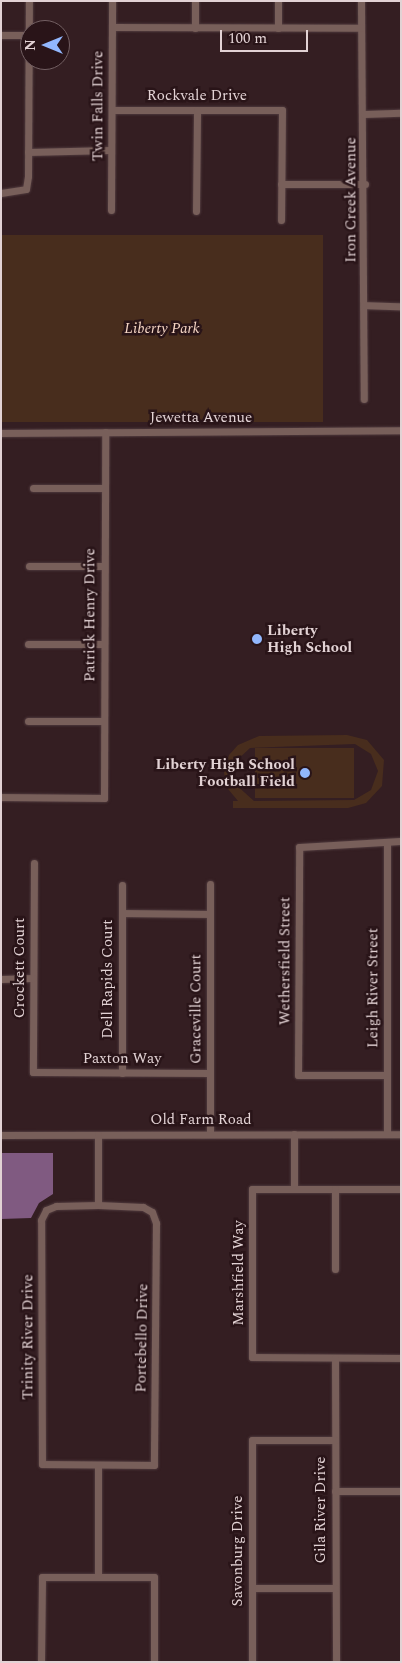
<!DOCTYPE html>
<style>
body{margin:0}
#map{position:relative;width:402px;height:1663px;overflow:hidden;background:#341e22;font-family:Spectral,serif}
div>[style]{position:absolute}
.green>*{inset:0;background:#482d1d;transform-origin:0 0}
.water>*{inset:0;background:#805a81}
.roads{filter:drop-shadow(0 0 1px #503b3e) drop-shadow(0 0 1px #503b3e)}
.minor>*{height:7px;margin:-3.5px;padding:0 3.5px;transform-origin:3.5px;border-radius:3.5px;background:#785f5a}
.dots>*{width:14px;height:14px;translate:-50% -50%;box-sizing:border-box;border:2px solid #291418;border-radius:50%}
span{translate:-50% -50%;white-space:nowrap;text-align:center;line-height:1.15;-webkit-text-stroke:5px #291418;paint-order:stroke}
.street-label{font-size:15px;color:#e2d2d4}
.park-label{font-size:15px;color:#f5d5c4;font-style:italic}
.poi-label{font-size:15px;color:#e2d2d4;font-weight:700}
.left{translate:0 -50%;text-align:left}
.right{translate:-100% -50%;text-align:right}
.frame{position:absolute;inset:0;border:2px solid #e2d2d4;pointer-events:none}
.north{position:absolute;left:20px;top:20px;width:50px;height:50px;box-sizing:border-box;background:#291418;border:1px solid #736063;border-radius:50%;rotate:270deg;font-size:14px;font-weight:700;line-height:20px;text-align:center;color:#e2d2d4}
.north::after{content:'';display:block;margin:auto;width:18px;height:22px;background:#92b7fd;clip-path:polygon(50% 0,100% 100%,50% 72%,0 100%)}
.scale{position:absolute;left:220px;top:30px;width:88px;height:22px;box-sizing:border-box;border:2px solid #e2d2d4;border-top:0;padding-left:6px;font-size:15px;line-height:18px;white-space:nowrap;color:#e2d2d4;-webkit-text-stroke:4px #291418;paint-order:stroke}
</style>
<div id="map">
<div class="green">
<div style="left:1px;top:235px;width:322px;height:187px"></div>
<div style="clip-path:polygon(evenodd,347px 735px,367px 740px,384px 760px,382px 786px,366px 803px,348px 808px,233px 808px,233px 801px,238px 801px,228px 789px,224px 773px,229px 755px,238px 745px,259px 736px,347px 735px,355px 744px,371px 754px,378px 771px,371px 790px,354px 800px,254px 801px,234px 783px,234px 763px,250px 748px,355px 744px)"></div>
<div style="left:354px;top:748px;width:50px;height:99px;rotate:90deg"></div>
</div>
<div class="water">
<div style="clip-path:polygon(1px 1153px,53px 1153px,53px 1194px,39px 1203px,31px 1218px,1px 1219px)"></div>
</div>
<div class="roads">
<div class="minor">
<div style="left:361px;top:1px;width:398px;rotate:89.6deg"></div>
<div style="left:112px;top:27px;width:249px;rotate:0.2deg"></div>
<div style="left:195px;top:28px;width:27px;rotate:-90deg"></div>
<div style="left:278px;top:28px;width:27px;rotate:-90deg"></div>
<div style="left:1px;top:35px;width:28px"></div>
<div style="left:112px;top:110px;width:170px"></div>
<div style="left:282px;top:110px;width:110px;rotate:90.5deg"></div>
<div style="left:364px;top:114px;width:37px;rotate:-2deg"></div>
<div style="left:28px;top:152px;width:83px;rotate:-1.4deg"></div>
<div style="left:281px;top:184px;width:84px"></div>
<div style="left:1px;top:193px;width:25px;rotate:-9deg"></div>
<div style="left:26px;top:189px;width:13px;rotate:-81deg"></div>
<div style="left:28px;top:176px;width:175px;rotate:-89.7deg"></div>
<div style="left:111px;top:210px;width:209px;rotate:-89.7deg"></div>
<div style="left:196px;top:211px;width:101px;rotate:-89.4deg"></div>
<div style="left:364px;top:305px;width:37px;rotate:2deg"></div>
<div style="left:1px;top:433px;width:400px;rotate:-0.4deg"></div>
<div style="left:33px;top:488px;width:71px"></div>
<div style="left:29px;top:566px;width:75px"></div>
<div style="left:28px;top:644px;width:76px"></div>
<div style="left:28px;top:721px;width:76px"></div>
<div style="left:1px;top:797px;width:103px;rotate:0.6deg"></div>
<div style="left:104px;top:798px;width:366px;rotate:-89.8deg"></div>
<div style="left:34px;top:863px;width:209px;rotate:90.3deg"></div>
<div style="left:33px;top:1072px;width:177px;rotate:0.3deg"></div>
<div style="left:122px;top:913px;width:88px;rotate:0.7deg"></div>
<div style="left:1px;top:979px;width:32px;rotate:-2deg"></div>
<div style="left:122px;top:1073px;width:188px;rotate:-90deg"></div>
<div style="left:387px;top:1075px;width:89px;rotate:180deg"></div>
<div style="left:298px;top:1075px;width:228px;rotate:-89.7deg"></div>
<div style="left:299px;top:847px;width:102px;rotate:-3.4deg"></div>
<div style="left:210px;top:1134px;width:250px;rotate:-90deg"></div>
<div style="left:387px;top:1134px;width:292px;rotate:-90deg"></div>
<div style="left:1px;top:1135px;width:400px;rotate:-0.1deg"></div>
<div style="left:294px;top:1189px;width:55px;rotate:-90deg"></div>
<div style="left:401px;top:1189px;width:149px;rotate:180deg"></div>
<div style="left:252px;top:1189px;width:168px;rotate:90deg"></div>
<div style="left:252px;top:1357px;width:149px;rotate:0.4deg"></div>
<div style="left:98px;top:1205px;width:45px;rotate:2.5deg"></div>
<div style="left:143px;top:1207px;width:10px;rotate:29deg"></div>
<div style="left:152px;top:1212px;width:12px;rotate:70deg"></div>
<div style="left:156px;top:1223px;width:242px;rotate:90.5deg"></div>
<div style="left:154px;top:1465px;width:112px;rotate:-179.5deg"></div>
<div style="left:42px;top:1464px;width:244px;rotate:-90.2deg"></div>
<div style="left:41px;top:1220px;width:11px;rotate:-63deg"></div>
<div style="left:46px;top:1210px;width:11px;rotate:-22deg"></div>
<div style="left:56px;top:1206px;width:42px;rotate:-1.4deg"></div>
<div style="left:98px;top:1205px;width:70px;rotate:-90deg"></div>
<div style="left:335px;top:1269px;width:80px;rotate:-90deg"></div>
<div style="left:335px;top:1358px;width:304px;rotate:89.8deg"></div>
<div style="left:335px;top:1491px;width:66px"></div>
<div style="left:98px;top:1577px;width:112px;rotate:-90deg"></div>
<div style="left:252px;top:1588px;width:83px"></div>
<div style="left:41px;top:1662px;width:85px;rotate:-89.3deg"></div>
<div style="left:42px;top:1577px;width:112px"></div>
<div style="left:154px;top:1577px;width:85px;rotate:90deg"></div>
<div style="left:252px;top:1662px;width:222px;rotate:-90deg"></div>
<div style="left:252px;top:1440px;width:83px"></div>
</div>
</div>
<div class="dots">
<div style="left:257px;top:639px;background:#92b7fd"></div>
<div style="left:305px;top:773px;background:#92b7fd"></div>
</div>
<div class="street-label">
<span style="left:197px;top:96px">Rockvale Drive</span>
<span style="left:98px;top:106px;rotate:-90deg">Twin Falls Drive</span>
<span style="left:351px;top:200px;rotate:-90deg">Iron Creek Avenue</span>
<span style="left:201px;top:418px">Jewetta Avenue</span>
<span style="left:90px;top:615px;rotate:-90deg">Patrick Henry Drive</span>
<span style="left:285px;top:961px;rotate:-90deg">Wethersfield Street</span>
<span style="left:20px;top:968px;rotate:-90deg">Crockett Court</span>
<span style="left:108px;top:979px;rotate:-90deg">Dell Rapids Court</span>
<span style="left:373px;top:988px;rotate:-90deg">Leigh River Street</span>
<span style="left:196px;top:1009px;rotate:-90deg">Graceville Court</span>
<span style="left:122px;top:1059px">Paxton Way</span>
<span style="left:201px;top:1120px">Old Farm Road</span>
<span style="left:239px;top:1273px;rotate:-90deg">Marshfield Way</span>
<span style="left:28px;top:1337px;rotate:-90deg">Trinity River Drive</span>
<span style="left:142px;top:1338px;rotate:-89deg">Portebello Drive</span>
<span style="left:321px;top:1510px;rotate:-90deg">Gila River Drive</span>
<span style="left:238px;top:1551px;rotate:-90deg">Savonburg Drive</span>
</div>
<div class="park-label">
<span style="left:162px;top:329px">Liberty Park</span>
</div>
<div class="poi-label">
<span class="left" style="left:267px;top:639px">Liberty<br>High School</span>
<span class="right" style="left:295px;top:773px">Liberty High School<br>Football Field</span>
</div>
<div class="frame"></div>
<div class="north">N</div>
<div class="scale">100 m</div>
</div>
